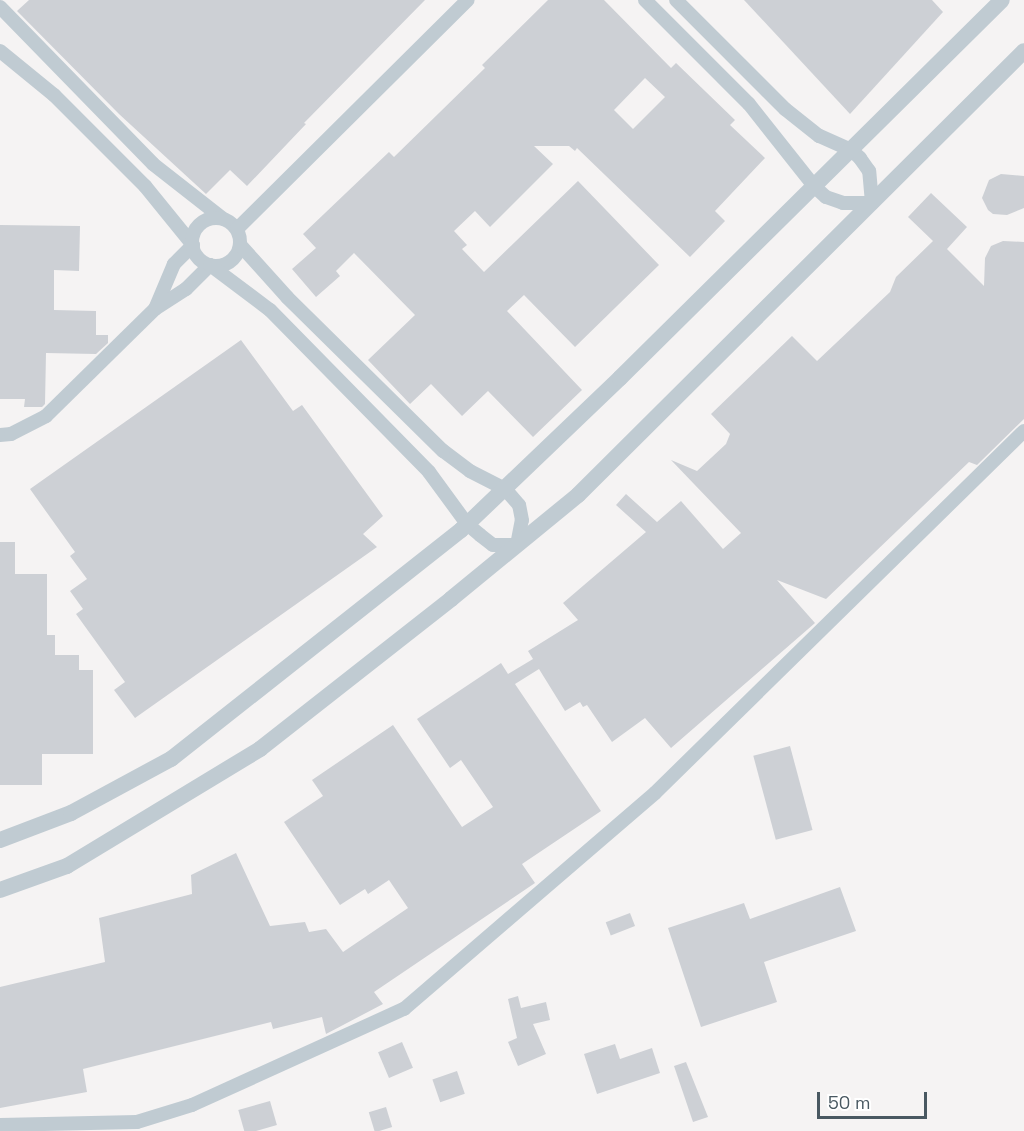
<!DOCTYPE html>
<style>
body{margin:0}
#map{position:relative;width:1024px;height:1131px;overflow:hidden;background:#f5f3f3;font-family:"Space Grotesk",sans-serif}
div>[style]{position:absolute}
.building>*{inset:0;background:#cdd0d5;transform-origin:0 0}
.minor>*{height:14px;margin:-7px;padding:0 7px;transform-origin:7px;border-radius:7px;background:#c0cbd2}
.minor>.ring{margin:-7px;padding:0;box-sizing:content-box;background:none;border:14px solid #c0cbd2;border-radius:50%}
.tertiary>*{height:16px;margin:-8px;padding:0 8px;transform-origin:8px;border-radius:8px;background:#c0cbd2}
span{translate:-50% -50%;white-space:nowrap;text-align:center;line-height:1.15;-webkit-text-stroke:4.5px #fff;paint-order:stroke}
.scale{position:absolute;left:817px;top:1092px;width:110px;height:27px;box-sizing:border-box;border:3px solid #495861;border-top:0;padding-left:8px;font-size:18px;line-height:21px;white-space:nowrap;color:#495861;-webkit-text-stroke:4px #fff;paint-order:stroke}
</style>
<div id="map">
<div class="building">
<div style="clip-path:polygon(29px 0,425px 0,304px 123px,306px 124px,247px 186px,230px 170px,206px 194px,119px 114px,17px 11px)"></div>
<div style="clip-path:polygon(evenodd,548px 0,604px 0,671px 68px,676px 63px,735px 120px,730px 125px,765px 158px,715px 211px,725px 221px,690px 257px,577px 148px,575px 151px,569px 146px,534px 146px,553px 164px,490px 227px,475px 211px,454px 231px,467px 245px,462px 249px,484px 272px,578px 181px,659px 265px,575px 347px,524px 295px,507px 311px,582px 390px,533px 437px,488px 391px,462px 416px,431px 384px,410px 404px,368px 360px,415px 315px,354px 253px,336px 271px,340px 276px,316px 297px,292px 269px,316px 248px,303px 234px,389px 152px,394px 157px,485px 68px,482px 65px,548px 0,645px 78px,665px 97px,633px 129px,614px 110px,645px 78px)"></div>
<div style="clip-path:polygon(744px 0,932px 0,943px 12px,850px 114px)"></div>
<div style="clip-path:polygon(1001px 174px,1024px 176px,1024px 208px,1007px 215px,993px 214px,988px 210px,982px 198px,989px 180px)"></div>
<div style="clip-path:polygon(931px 193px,967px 227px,947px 249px,984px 286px,985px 258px,991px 246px,1003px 241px,1024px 242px,1024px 419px,977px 465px,969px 462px,826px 599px,777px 580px,815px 623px,671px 748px,645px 718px,612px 742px,587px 705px,583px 707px,580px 702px,565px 711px,539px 669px,515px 684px,601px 811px,522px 864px,535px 883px,374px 992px,383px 1004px,326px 1034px,322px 1017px,273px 1029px,271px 1022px,83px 1069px,87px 1092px,0 1108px,0 987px,105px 962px,99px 918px,192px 894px,191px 875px,236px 853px,270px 926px,305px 922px,309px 932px,326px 929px,343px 952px,408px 908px,389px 880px,368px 894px,365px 889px,340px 905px,284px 822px,323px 796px,312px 780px,393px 725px,462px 827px,493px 807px,461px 760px,450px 768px,417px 719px,501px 663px,508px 674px,533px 659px,528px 651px,578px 620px,563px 603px,646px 532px,616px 505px,626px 494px,657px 522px,681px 501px,723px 549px,741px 533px,671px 460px,697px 471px,726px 444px,730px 434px,711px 414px,792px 336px,817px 361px,890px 292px,896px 277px,933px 241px,908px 217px)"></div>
<div style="clip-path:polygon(0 225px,80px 226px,79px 271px,54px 270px,54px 310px,96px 311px,96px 335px,108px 335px,108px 343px,96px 354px,46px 353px,45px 404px,42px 407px,24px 407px,25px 399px,0 399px)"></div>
<div style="clip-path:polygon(241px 340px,293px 411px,302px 405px,383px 516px,363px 534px,377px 547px,135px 718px,114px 690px,125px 682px,76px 614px,83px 609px,70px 591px,87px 579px,70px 556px,75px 552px,30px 489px)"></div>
<div style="clip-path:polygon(0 542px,15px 542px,15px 574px,47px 574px,47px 635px,55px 635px,55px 655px,79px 655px,79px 670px,93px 670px,93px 754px,42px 754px,42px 785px,0 785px)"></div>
<div style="left:790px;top:746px;width:87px;height:38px;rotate:75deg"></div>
<div style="clip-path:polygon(840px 887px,856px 931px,764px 962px,777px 1002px,701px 1027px,668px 928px,744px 903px,750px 919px)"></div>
<div style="left:630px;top:913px;width:14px;height:26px;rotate:69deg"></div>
<div style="clip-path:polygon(518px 996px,521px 1008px,546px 1002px,550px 1020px,533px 1024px,546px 1054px,518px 1066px,508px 1042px,517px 1038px,508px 999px)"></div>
<div style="left:402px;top:1042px;width:28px;height:26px;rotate:67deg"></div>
<div style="clip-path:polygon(615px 1044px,620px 1059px,652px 1048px,660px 1073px,597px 1094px,584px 1054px)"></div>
<div style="clip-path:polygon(686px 1062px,708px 1117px,693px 1122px,674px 1066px)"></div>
<div style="left:457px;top:1071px;width:24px;height:26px;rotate:71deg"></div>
<div style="left:270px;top:1101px;width:25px;height:33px;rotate:74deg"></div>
<div style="left:386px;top:1107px;width:21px;height:18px;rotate:73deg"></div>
</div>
<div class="minor">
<div style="left:645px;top:0;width:147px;rotate:45deg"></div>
<div style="left:749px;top:104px;width:105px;rotate:51.6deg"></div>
<div style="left:814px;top:186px;width:16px;rotate:43deg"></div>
<div style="left:826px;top:197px;width:18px;rotate:19deg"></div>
<div style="left:843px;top:203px;width:29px"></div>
<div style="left:872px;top:203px;width:32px;rotate:-95deg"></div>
<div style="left:869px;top:171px;width:16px;rotate:-125deg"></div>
<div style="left:860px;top:158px;width:12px;rotate:-138deg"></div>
<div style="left:851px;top:150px;width:35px;rotate:-156deg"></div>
<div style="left:819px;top:136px;width:43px;rotate:-141.5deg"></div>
<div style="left:785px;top:109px;width:154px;rotate:-135deg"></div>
<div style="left:0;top:7px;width:219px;rotate:45.7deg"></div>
<div style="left:153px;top:164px;width:88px;rotate:38deg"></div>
<div style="left:0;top:51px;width:70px;rotate:39.2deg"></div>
<div style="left:54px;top:95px;width:129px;rotate:45deg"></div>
<div style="left:145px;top:186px;width:76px;rotate:50.9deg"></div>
<div style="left:193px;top:245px;width:27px;rotate:135deg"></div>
<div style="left:174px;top:264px;width:49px;rotate:112.9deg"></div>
<div class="ring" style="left:192px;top:218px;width:34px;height:34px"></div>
<div style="left:237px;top:229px;width:325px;rotate:-44.8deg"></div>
<div style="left:0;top:435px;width:11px;rotate:-5deg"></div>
<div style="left:11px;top:434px;width:39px;rotate:-27deg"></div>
<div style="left:46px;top:416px;width:153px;rotate:-44.5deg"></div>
<div style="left:155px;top:309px;width:37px;rotate:-33deg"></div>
<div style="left:186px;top:289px;width:34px;rotate:-45deg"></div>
<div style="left:210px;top:265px;width:75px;rotate:36.9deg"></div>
<div style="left:270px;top:310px;width:227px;rotate:45.5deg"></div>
<div style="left:429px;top:472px;width:64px;rotate:53.8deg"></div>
<div style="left:467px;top:524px;width:17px;rotate:40deg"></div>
<div style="left:480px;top:535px;width:16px;rotate:38deg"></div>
<div style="left:493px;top:545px;width:24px"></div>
<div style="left:517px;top:545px;width:25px;rotate:-79deg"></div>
<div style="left:522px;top:520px;width:15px;rotate:-101deg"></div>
<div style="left:519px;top:505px;width:21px;rotate:-131deg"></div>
<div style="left:505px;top:489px;width:39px;rotate:-153deg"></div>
<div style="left:470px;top:471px;width:34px;rotate:-143deg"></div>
<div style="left:443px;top:451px;width:219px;rotate:-135.4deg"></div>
<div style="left:287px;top:297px;width:69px;rotate:-132deg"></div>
<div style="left:0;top:1125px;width:137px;rotate:-1.3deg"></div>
<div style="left:137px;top:1122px;width:58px;rotate:-17.2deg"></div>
<div style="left:192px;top:1105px;width:233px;rotate:-24.4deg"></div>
<div style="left:404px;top:1009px;width:331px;rotate:-40.7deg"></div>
<div style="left:655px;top:793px;width:517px;rotate:-44.45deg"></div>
</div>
<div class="tertiary">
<div style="left:0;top:840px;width:76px;rotate:-20.8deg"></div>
<div style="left:71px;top:813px;width:114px;rotate:-28.4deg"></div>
<div style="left:171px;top:759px;width:370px;rotate:-38.3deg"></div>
<div style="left:461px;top:530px;width:220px;rotate:-43.7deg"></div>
<div style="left:620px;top:378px;width:537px;rotate:-44.7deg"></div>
<div style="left:0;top:890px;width:71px;rotate:-19.7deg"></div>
<div style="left:67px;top:866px;width:226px;rotate:-31.2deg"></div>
<div style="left:260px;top:749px;width:243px;rotate:-38.1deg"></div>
<div style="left:451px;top:599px;width:164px;rotate:-39.3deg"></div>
<div style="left:578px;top:495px;width:629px;rotate:-44.87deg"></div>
</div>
<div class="scale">50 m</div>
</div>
